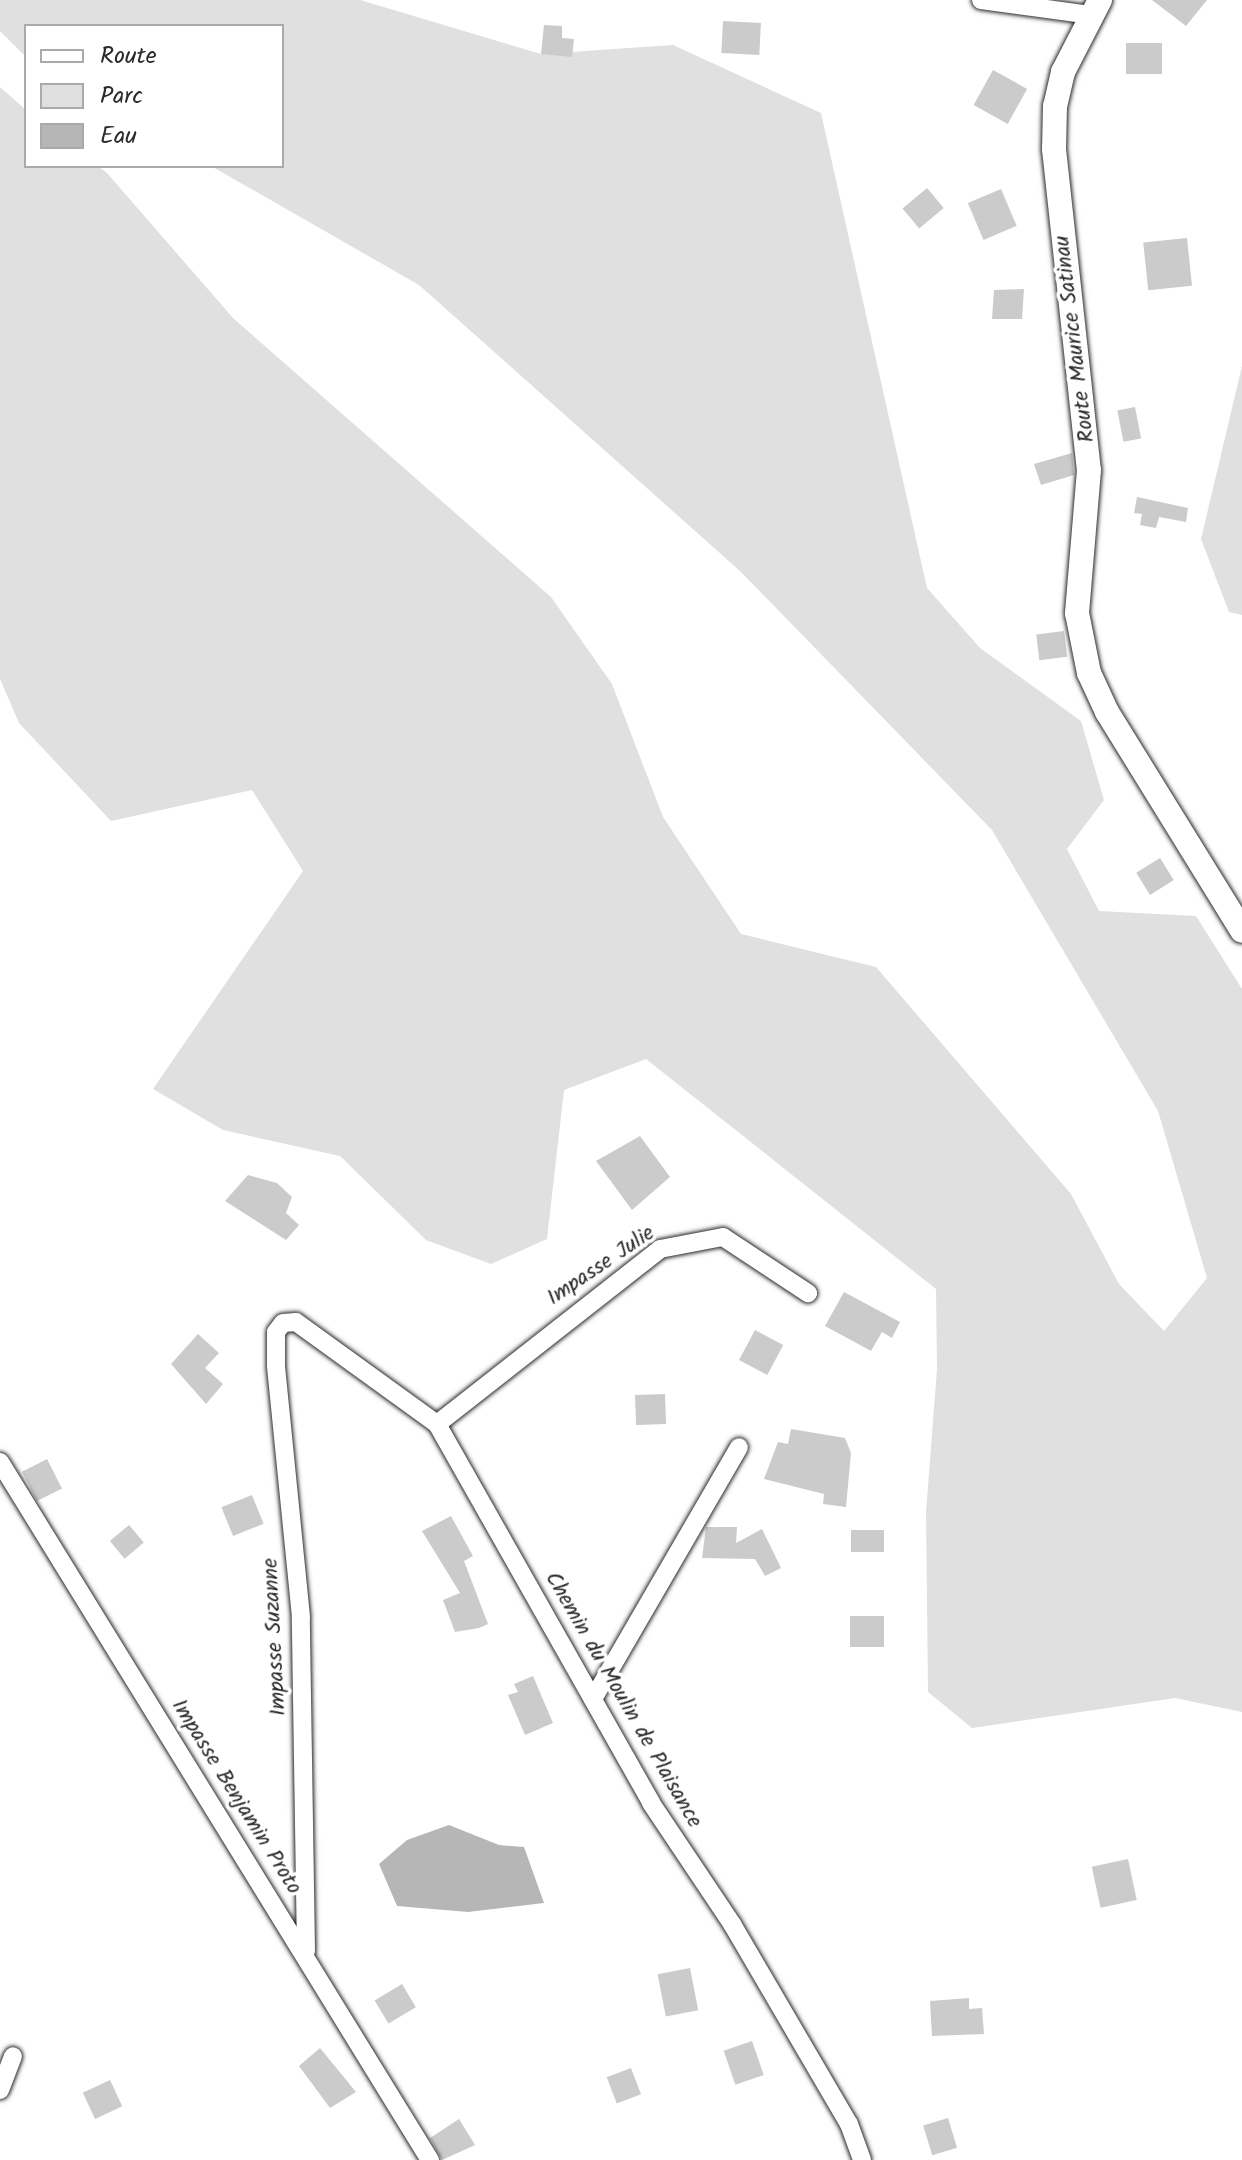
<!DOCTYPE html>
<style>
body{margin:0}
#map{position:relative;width:1242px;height:2160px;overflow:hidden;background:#fff;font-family:Kalam,sans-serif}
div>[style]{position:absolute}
.green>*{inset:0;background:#e0e0e0}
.water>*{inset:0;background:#b6b6b6}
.building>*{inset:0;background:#cbcbcb;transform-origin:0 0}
.roads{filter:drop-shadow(0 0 2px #2b2b2b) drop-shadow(0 0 2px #2b2b2b)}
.street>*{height:18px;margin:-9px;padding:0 9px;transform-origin:9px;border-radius:9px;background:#fff}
.secondary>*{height:24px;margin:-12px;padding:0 12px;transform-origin:12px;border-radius:12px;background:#fff}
span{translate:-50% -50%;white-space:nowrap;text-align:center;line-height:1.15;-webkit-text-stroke:7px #fff;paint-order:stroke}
.street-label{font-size:22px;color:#2b2b2b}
.legend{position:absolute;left:24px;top:24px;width:260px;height:144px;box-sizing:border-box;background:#fff;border:2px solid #aaa;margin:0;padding:10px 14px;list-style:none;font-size:24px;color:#2b2b2b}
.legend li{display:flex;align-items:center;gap:16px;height:40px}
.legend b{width:40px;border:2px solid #aaa}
</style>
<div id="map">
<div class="green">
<div style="clip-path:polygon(0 0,360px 0,541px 54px,673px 45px,821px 113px,927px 588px,980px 648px,1081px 721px,1104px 800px,1067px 849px,1099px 911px,1196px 916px,1242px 989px,1242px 1712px,1175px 1698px,972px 1728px,928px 1692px,926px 1512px,937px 1369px,936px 1289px,646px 1059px,564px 1090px,547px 1239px,491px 1264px,426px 1240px,340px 1156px,223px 1130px,153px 1089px,303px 871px,252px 790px,111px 821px,19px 723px,0 679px,0 87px,26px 110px,26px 166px,98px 166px,107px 173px,233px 318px,551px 597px,612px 684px,663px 817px,741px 934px,876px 967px,1071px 1194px,1119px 1284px,1164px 1331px,1207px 1278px,1158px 1111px,992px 830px,740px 571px,419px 285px,211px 166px,282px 166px,282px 26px,26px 26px,26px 57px,0 31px)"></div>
<div style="clip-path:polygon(1242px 366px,1242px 615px,1229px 612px,1201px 539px)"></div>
</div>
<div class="water">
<div style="clip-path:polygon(449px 1825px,499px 1845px,524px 1847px,544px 1903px,468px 1912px,397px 1906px,379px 1864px,407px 1840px)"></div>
</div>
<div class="building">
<div style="clip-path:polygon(1152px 0,1207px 0,1186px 26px)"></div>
<div style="left:723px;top:21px;width:38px;height:32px;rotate:3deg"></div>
<div style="clip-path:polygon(544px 25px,562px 26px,562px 38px,574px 39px,572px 57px,541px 54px)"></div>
<div style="left:1126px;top:43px;width:36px;height:31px"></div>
<div style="left:993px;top:70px;width:39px;height:40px;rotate:29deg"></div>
<div style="left:927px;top:188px;width:26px;height:32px;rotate:50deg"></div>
<div style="left:1001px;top:189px;width:40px;height:36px;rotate:67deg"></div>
<div style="left:1187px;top:238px;width:48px;height:44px;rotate:84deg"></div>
<div style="clip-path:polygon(1024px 289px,1022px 319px,992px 319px,994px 290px)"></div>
<div style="left:1135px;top:407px;width:32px;height:18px;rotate:79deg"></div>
<div style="clip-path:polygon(1072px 453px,1074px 475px,1041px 485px,1034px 464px)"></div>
<div style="clip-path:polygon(1137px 497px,1188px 508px,1186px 522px,1159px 517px,1156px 528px,1140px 525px,1142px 514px,1134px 513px)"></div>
<div style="left:1064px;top:631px;width:26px;height:28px;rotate:83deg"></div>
<div style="left:1160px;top:858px;width:26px;height:28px;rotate:58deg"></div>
<div style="clip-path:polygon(640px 1136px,670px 1177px,632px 1210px,596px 1161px)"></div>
<div style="clip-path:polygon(248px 1175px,277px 1183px,292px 1197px,286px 1213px,299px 1225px,286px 1240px,225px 1201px)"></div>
<div style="clip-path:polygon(844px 1292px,900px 1322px,892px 1338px,882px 1332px,871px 1351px,825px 1326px)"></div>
<div style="left:755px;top:1330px;width:32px;height:34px;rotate:28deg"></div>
<div style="clip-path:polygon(198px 1334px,219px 1353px,205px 1368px,223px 1384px,206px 1404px,171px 1364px)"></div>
<div style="left:665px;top:1394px;width:30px;height:30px;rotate:88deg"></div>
<div style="clip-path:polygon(791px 1429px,845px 1438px,851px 1453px,846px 1507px,823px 1504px,824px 1494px,764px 1479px,778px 1442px,788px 1444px)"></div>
<div style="left:47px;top:1459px;width:33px;height:28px;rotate:63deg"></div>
<div style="left:252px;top:1495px;width:31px;height:33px;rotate:68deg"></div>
<div style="clip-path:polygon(451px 1516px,473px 1556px,464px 1561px,488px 1624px,479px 1628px,455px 1632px,443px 1600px,460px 1593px,422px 1531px)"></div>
<div style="left:129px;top:1525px;width:23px;height:25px;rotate:50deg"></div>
<div style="clip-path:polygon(706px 1527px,737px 1527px,736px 1543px,762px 1529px,781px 1568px,765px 1576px,755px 1559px,702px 1558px)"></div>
<div style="left:851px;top:1530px;width:33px;height:22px"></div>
<div style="left:850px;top:1616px;width:34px;height:31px"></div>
<div style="clip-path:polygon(533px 1676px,553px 1723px,525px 1735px,508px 1695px,518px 1692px,514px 1684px)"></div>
<div style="left:1128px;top:1859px;width:42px;height:37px;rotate:78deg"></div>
<div style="left:690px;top:1968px;width:43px;height:33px;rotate:79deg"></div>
<div style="left:402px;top:1984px;width:27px;height:32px;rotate:59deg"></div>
<div style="clip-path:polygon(969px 1998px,969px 2009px,982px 2008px,984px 2034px,932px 2036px,930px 2001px)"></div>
<div style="left:752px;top:2041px;width:36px;height:30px;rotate:71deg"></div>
<div style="clip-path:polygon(320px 2048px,356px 2092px,330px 2108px,299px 2066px)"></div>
<div style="left:631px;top:2068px;width:28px;height:26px;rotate:69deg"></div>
<div style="left:110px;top:2080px;width:29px;height:30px;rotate:65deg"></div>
<div style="left:948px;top:2118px;width:31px;height:26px;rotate:73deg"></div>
<div style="clip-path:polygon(459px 2119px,475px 2145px,442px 2160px,430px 2138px)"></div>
</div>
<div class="roads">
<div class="street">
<div style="left:981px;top:0;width:110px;rotate:7.8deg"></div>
<div style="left:437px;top:1424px;width:283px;rotate:-38.1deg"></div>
<div style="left:660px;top:1249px;width:64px;rotate:-10.8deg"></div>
<div style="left:723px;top:1237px;width:102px;rotate:33.4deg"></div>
<div style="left:0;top:1462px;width:820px;rotate:58.37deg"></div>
<div style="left:593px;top:1699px;width:291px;rotate:-59.9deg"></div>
<div style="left:306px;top:1951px;width:334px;rotate:-90.9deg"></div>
<div style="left:301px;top:1617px;width:253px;rotate:-95.7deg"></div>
<div style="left:276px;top:1365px;width:33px;rotate:-90deg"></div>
<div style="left:276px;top:1332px;width:11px;rotate:-52deg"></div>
<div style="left:283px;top:1323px;width:13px;rotate:-4deg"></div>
<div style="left:296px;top:1322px;width:174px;rotate:35.9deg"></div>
<div style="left:437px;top:1424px;width:435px;rotate:60.5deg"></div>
<div style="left:651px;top:1803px;width:146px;rotate:56.2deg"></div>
<div style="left:732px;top:1924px;width:232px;rotate:59.7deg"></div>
<div style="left:849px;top:2124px;width:38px;rotate:70deg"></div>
<div style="left:0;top:2090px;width:36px;rotate:-69deg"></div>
</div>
<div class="secondary">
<div style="left:1100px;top:0;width:81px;rotate:117.2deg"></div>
<div style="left:1063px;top:72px;width:35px;rotate:103deg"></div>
<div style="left:1055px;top:106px;width:43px;rotate:91.3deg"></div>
<div style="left:1054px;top:149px;width:323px;rotate:83.8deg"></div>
<div style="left:1089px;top:470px;width:144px;rotate:94.8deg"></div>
<div style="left:1077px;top:613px;width:61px;rotate:78.7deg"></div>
<div style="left:1089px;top:673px;width:43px;rotate:65.2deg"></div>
<div style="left:1107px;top:712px;width:257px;rotate:58.3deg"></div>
</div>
</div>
<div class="street-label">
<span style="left:1075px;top:339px;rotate:-97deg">Route Maurice Satinau</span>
<span style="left:601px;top:1266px;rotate:-34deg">Impasse Julie</span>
<span style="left:275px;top:1637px;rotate:-93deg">Impasse Suzanne</span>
<span style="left:623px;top:1700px;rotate:60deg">Chemin du Moulin de Plaisance</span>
<span style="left:236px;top:1797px;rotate:58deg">Impasse Benjamin Proto</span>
</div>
<ul class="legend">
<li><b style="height:10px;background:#fff"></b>Route</li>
<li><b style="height:22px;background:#e0e0e0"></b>Parc</li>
<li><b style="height:22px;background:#b6b6b6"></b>Eau</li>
</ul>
</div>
